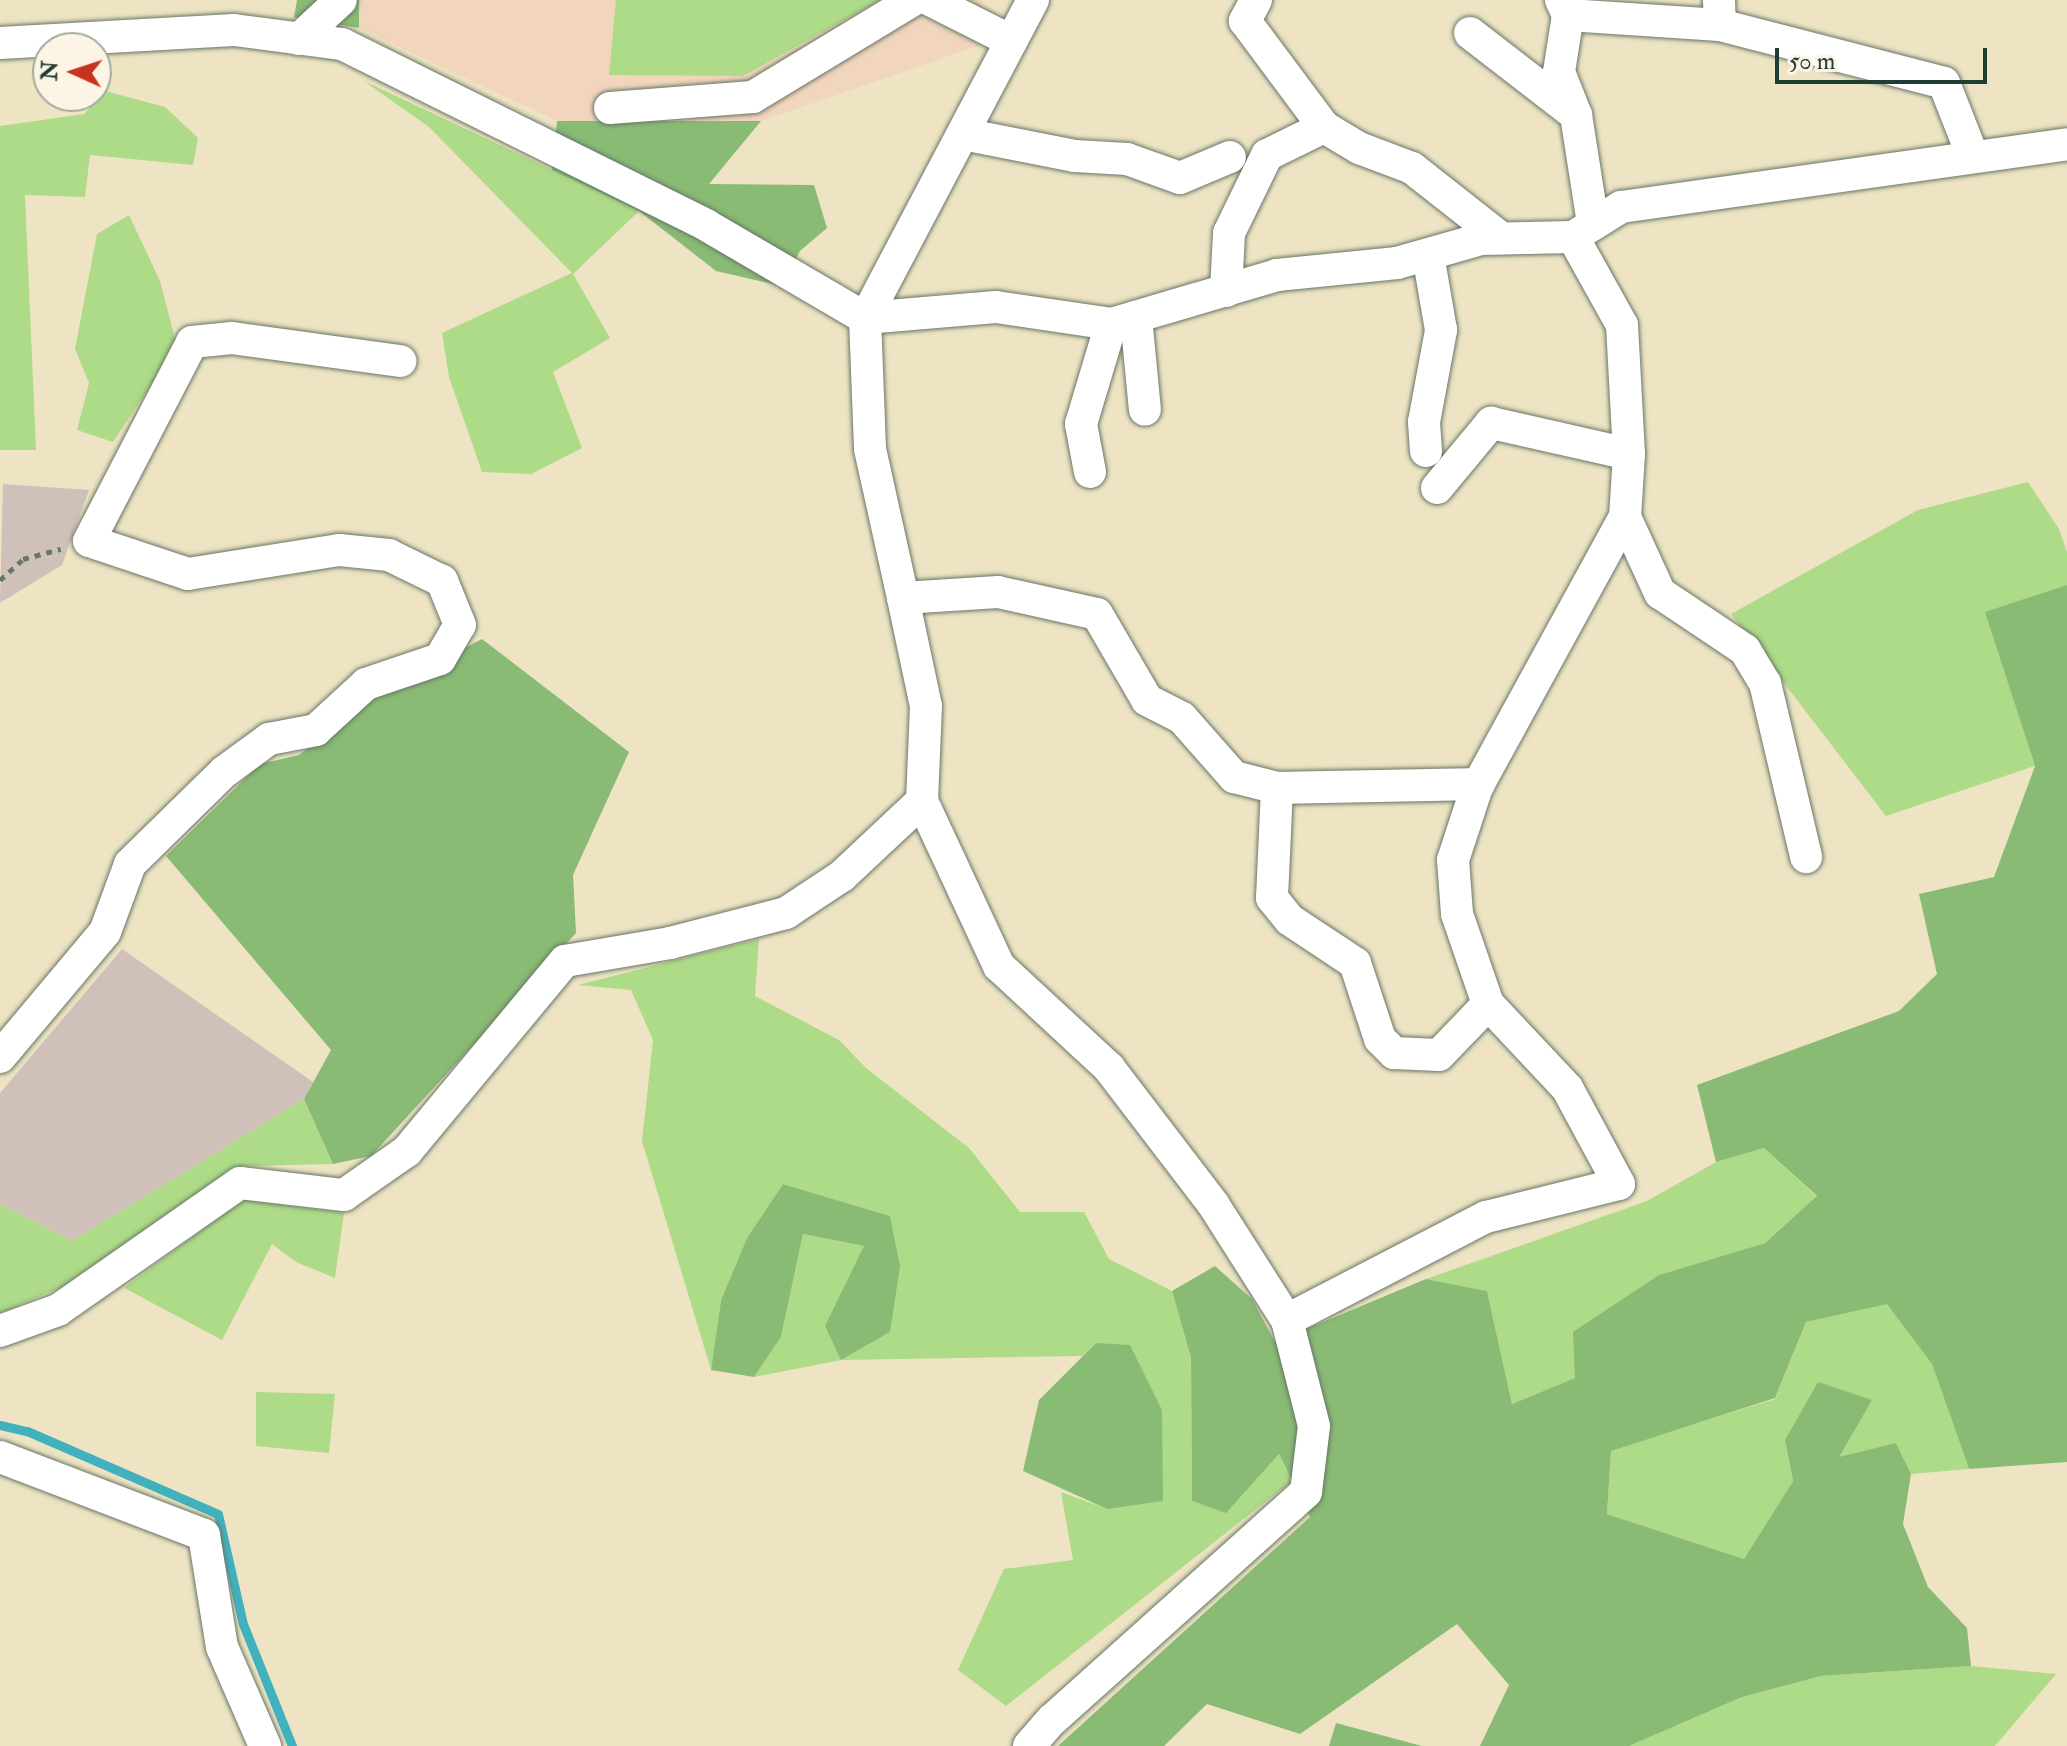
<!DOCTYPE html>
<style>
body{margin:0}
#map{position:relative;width:2067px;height:1746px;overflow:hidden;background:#eee4c4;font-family:"IM FELL Double Pica",serif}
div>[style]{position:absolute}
.built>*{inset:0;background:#f2d5bd}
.industrial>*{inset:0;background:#cfc1ba}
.green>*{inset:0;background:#aedb87}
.forest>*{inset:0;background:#8abb74}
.stream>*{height:9px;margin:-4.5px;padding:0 4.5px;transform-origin:4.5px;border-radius:4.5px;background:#42b1be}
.path>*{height:5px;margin-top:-2.5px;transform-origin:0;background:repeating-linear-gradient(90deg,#677766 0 6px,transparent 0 12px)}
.roads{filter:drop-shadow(0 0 2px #677766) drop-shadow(0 0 2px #677766)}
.minor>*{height:32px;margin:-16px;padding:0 16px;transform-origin:16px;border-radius:16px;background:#fff}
span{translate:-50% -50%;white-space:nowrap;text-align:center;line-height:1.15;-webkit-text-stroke:6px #fcf5e5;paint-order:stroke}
.north{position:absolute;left:32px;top:32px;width:80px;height:80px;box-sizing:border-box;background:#fcf5e5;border:2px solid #a4ab9e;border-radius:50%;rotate:273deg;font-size:22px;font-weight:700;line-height:32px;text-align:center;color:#1f3d34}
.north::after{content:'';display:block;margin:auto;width:28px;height:36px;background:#c8321e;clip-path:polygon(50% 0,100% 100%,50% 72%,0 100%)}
.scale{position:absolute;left:1775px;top:48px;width:212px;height:36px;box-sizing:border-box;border:4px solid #1f3d34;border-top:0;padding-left:10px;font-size:24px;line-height:28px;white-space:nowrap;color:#1f3d34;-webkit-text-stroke:6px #fcf5e5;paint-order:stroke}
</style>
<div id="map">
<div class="built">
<div style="clip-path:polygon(359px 0,982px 0,978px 46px,761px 121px,557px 121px,359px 28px)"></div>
</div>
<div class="industrial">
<div style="clip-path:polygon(3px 484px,89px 490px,62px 565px,0 603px)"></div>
<div style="clip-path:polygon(122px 949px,313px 1082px,304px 1099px,72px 1241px,0 1204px,0 1093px)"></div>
</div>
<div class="green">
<div style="clip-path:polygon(616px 0,880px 0,743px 76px,609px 75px)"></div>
<div style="clip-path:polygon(364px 81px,639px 211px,573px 274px,610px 338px,553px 372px,582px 448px,531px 474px,482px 472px,449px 377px,442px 333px,572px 273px,429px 127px)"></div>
<div style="clip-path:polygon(105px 91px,165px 107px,198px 138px,193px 165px,90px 155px,85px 197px,25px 195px,36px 450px,0 450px,0 126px,84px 114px)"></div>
<div style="clip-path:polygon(129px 215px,160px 281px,177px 346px,113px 442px,77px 430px,89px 383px,75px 349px,97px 234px)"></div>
<div style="clip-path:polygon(2028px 482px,2059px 529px,2067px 552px,2067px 585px,1986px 613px,2035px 766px,1886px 816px,1731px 614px,1918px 510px)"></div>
<div style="clip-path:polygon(759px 939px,755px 996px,839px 1040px,866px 1068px,969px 1148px,1020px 1212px,1084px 1212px,1109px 1259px,1172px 1291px,1191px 1358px,1192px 1501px,1226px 1512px,1279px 1454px,1292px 1481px,1006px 1706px,958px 1670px,1004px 1569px,1073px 1560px,1061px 1492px,1107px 1509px,1096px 1343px,1082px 1356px,841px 1360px,754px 1377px,781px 1337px,803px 1234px,864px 1246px,854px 1272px,841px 1360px,890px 1332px,890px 1216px,783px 1184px,747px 1238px,721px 1300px,711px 1370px,642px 1141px,653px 1040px,631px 990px,578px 985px)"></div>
<div style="clip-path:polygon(304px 1099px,333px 1164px,242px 1166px,64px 1286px,0 1313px,0 1204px,72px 1241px)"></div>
<div style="clip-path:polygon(1764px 1148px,1817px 1197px,1765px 1243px,1659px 1275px,1575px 1378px,1512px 1404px,1487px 1291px,1426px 1279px,1647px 1201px,1716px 1162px)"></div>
<div style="clip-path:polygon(244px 1199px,344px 1213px,335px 1278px,296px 1262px,272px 1244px,222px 1340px,124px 1288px)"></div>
<div style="clip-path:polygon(1888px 1303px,1932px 1364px,1969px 1469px,1911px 1474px,1896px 1443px,1838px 1458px,1785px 1440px,1793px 1481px,1744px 1559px,1607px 1514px,1611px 1450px,1775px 1399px,1806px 1322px)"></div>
<div style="clip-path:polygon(256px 1392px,335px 1394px,329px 1453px,256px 1446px)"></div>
<div style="clip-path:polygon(1971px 1666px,2056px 1674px,1995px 1746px,1629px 1746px,1742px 1697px,1821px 1676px)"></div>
</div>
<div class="forest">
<div style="clip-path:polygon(297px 0,359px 0,359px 28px,294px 17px)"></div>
<div style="clip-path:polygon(557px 121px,761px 121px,709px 184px,814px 185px,827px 228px,800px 251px,781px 286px,716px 271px,639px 211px,552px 170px)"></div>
<div style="clip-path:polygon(2067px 585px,2067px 1462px,1969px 1469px,1932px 1364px,1887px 1304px,1806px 1322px,1775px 1398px,1611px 1451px,1607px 1514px,1744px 1559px,1793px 1481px,1785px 1440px,1818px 1382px,1872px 1400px,1839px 1457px,1896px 1443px,1911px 1474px,1903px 1524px,1928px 1587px,1967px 1628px,1971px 1666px,1821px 1676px,1742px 1697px,1629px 1746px,1480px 1746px,1509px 1685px,1457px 1624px,1300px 1734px,1207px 1704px,1164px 1746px,1058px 1746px,1310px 1517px,1279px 1454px,1226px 1513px,1192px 1501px,1191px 1358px,1172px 1291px,1215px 1266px,1252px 1299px,1275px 1342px,1426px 1279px,1487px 1291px,1512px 1404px,1575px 1378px,1573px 1332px,1659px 1275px,1765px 1243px,1817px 1196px,1764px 1148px,1716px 1162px,1697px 1085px,1899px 1011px,1937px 974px,1919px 894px,1994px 877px,2035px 766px,1985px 612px)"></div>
<div style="clip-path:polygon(482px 639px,629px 752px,573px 875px,576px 933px,371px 1156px,333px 1164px,304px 1099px,331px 1050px,166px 856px,260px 764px,299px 755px,374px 695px)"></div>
<div style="clip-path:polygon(783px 1184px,890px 1216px,900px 1266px,890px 1332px,841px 1360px,825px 1326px,864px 1246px,803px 1234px,781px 1337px,754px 1377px,711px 1370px,721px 1300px,747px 1238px)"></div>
<div style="clip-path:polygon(1096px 1343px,1130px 1345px,1162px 1410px,1163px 1501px,1107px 1509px,1023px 1471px,1039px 1400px)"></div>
<div style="clip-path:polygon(1336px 1723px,1422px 1746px,1329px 1746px)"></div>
</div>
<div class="stream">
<div style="left:0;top:1425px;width:28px;rotate:13deg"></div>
<div style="left:27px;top:1431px;width:208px;rotate:23.5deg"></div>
<div style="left:218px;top:1514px;width:113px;rotate:77.2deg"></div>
<div style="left:243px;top:1624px;width:131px;rotate:68.1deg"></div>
</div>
<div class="path">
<div style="left:0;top:580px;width:31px;rotate:-42deg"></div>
<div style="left:23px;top:559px;width:39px;rotate:-15deg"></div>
</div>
<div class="roads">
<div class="minor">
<div style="left:930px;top:0;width:91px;rotate:26.8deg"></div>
<div style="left:1033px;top:0;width:360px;rotate:117.8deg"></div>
<div style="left:865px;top:318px;width:131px;rotate:87.8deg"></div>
<div style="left:870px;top:449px;width:153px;rotate:77.5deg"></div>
<div style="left:903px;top:598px;width:95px;rotate:-3.6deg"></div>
<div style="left:998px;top:592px;width:101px;rotate:12.5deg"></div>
<div style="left:1097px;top:614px;width:99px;rotate:59.8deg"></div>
<div style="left:1147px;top:700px;width:39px;rotate:27deg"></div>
<div style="left:1182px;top:718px;width:79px;rotate:48.6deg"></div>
<div style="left:1234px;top:777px;width:44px;rotate:14.3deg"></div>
<div style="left:1277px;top:788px;width:202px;rotate:-1.1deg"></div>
<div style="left:1256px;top:0;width:24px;rotate:118deg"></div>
<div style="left:1245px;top:21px;width:132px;rotate:53.3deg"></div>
<div style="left:1324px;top:127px;width:41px;rotate:31deg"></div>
<div style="left:1359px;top:148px;width:57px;rotate:20.7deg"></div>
<div style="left:1412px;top:168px;width:113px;rotate:38.2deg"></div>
<div style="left:1561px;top:0;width:17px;rotate:65deg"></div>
<div style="left:1568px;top:15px;width:58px;rotate:99deg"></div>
<div style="left:1559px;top:72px;width:46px;rotate:68.4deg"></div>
<div style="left:1719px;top:0;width:25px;rotate:88deg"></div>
<div style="left:1720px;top:25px;width:231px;rotate:14.5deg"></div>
<div style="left:1944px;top:83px;width:79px;rotate:68.6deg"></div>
<div style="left:1568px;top:15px;width:152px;rotate:3.8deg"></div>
<div style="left:1470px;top:33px;width:134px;rotate:37.7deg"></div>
<div style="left:1576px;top:115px;width:110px;rotate:81.1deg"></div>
<div style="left:299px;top:39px;width:57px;rotate:-42.9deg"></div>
<div style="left:0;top:43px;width:234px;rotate:-3.2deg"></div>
<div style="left:234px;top:30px;width:109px;rotate:7.4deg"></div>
<div style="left:342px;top:44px;width:407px;rotate:26.4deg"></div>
<div style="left:706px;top:225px;width:184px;rotate:30.3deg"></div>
<div style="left:865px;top:318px;width:131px;rotate:-4.8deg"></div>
<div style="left:996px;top:307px;width:116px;rotate:8.4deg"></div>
<div style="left:1111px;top:324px;width:173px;rotate:-16.4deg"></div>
<div style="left:1277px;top:275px;width:121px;rotate:-5.7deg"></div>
<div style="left:1397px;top:263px;width:87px;rotate:-15.9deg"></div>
<div style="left:1481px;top:239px;width:92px;rotate:-1.2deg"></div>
<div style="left:1573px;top:237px;width:57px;rotate:-32deg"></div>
<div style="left:1621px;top:207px;width:450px;rotate:-8deg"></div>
<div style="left:610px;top:108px;width:143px;rotate:-4.4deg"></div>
<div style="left:753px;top:97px;width:187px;rotate:-31.2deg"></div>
<div style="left:963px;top:134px;width:114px;rotate:11.1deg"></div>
<div style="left:1075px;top:156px;width:52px;rotate:3.3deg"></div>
<div style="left:1127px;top:159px;width:56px;rotate:19.7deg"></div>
<div style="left:1180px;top:178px;width:54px;rotate:-22.8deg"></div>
<div style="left:1573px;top:237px;width:101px;rotate:60.9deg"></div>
<div style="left:1622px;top:325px;width:129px;rotate:86.9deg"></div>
<div style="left:1629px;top:454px;width:63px;rotate:93.6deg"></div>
<div style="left:1625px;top:517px;width:84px;rotate:65.3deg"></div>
<div style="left:1660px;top:593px;width:102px;rotate:33.8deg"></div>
<div style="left:1745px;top:650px;width:39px;rotate:59deg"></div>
<div style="left:1765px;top:683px;width:179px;rotate:76.7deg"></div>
<div style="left:1226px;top:291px;width:58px;rotate:-87deg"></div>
<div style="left:1229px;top:233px;width:87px;rotate:-64deg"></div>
<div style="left:1267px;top:155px;width:64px;rotate:-26.2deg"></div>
<div style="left:1136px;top:317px;width:93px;rotate:84.5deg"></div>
<div style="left:1426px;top:451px;width:29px;rotate:-94deg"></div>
<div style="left:1424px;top:422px;width:94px;rotate:-79.5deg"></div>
<div style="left:1441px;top:330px;width:76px;rotate:-99.8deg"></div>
<div style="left:1090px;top:472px;width:49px;rotate:-100.6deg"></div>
<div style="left:1081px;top:424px;width:104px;rotate:-73.3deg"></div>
<div style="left:1437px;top:488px;width:85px;rotate:-50.3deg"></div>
<div style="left:1491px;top:423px;width:141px;rotate:12.7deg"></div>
<div style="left:903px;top:598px;width:110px;rotate:78deg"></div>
<div style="left:926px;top:706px;width:95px;rotate:92.4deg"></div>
<div style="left:922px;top:801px;width:182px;rotate:65deg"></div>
<div style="left:999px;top:966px;width:150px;rotate:42.8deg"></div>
<div style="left:1109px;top:1068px;width:171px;rotate:52.6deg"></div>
<div style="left:1213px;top:1204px;width:138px;rotate:57.5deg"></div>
<div style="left:1287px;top:1320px;width:224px;rotate:-27.4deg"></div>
<div style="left:1486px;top:1217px;width:137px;rotate:-13.9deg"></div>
<div style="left:1619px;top:1184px;width:109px;rotate:-118.4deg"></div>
<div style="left:1567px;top:1088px;width:115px;rotate:-133.2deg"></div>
<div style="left:1277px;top:788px;width:110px;rotate:92.6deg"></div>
<div style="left:1272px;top:898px;width:28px;rotate:51deg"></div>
<div style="left:1290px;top:920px;width:78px;rotate:33.5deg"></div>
<div style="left:1355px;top:963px;width:80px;rotate:71.8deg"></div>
<div style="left:1380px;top:1039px;width:20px;rotate:45deg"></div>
<div style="left:1394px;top:1053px;width:45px;rotate:2.5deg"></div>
<div style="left:1439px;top:1055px;width:71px;rotate:-46.1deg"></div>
<div style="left:1488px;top:1004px;width:95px;rotate:-109deg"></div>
<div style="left:1457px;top:914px;width:54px;rotate:-94.2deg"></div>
<div style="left:1453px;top:860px;width:77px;rotate:-71.8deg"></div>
<div style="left:1477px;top:787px;width:308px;rotate:-61.3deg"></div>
<div style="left:0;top:1057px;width:163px;rotate:-50deg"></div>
<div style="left:105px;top:932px;width:72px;rotate:-69.8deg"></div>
<div style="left:130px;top:864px;width:132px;rotate:-44.4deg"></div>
<div style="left:224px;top:772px;width:56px;rotate:-36.3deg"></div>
<div style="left:269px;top:739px;width:48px;rotate:-10.8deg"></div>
<div style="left:316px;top:730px;width:68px;rotate:-42.6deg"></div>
<div style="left:366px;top:684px;width:78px;rotate:-18.7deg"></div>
<div style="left:440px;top:659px;width:39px;rotate:-60deg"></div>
<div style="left:460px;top:625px;width:48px;rotate:-112.2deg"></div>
<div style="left:442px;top:581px;width:59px;rotate:-153.9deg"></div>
<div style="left:389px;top:555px;width:50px;rotate:-174.3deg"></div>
<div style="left:339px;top:550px;width:153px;rotate:171deg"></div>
<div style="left:188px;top:574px;width:104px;rotate:-161.6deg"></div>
<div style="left:89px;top:541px;width:224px;rotate:-62.6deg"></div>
<div style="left:192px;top:342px;width:40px;rotate:-5.7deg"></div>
<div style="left:232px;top:338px;width:170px;rotate:7.8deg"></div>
<div style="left:0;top:1331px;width:62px;rotate:-19.9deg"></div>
<div style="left:58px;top:1310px;width:222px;rotate:-34.9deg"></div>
<div style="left:240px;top:1183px;width:105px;rotate:6.6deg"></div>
<div style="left:344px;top:1195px;width:77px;rotate:-34.9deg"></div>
<div style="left:407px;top:1151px;width:247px;rotate:-50.3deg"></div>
<div style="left:565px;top:961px;width:107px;rotate:-9.7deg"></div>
<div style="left:670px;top:943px;width:120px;rotate:-14.5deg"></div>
<div style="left:786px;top:913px;width:67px;rotate:-33.5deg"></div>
<div style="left:842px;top:876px;width:110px;rotate:-43.2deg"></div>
<div style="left:0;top:1457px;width:218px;rotate:20.9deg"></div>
<div style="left:204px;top:1535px;width:113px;rotate:80.9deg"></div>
<div style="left:222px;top:1647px;width:108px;rotate:66.5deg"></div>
<div style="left:1029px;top:1746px;width:35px;rotate:-49deg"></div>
<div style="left:1052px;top:1720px;width:341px;rotate:-41.9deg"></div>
<div style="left:1306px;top:1492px;width:66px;rotate:-83.1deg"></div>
<div style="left:1314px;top:1426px;width:109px;rotate:-104.3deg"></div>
</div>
</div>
<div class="north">N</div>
<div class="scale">50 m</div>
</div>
